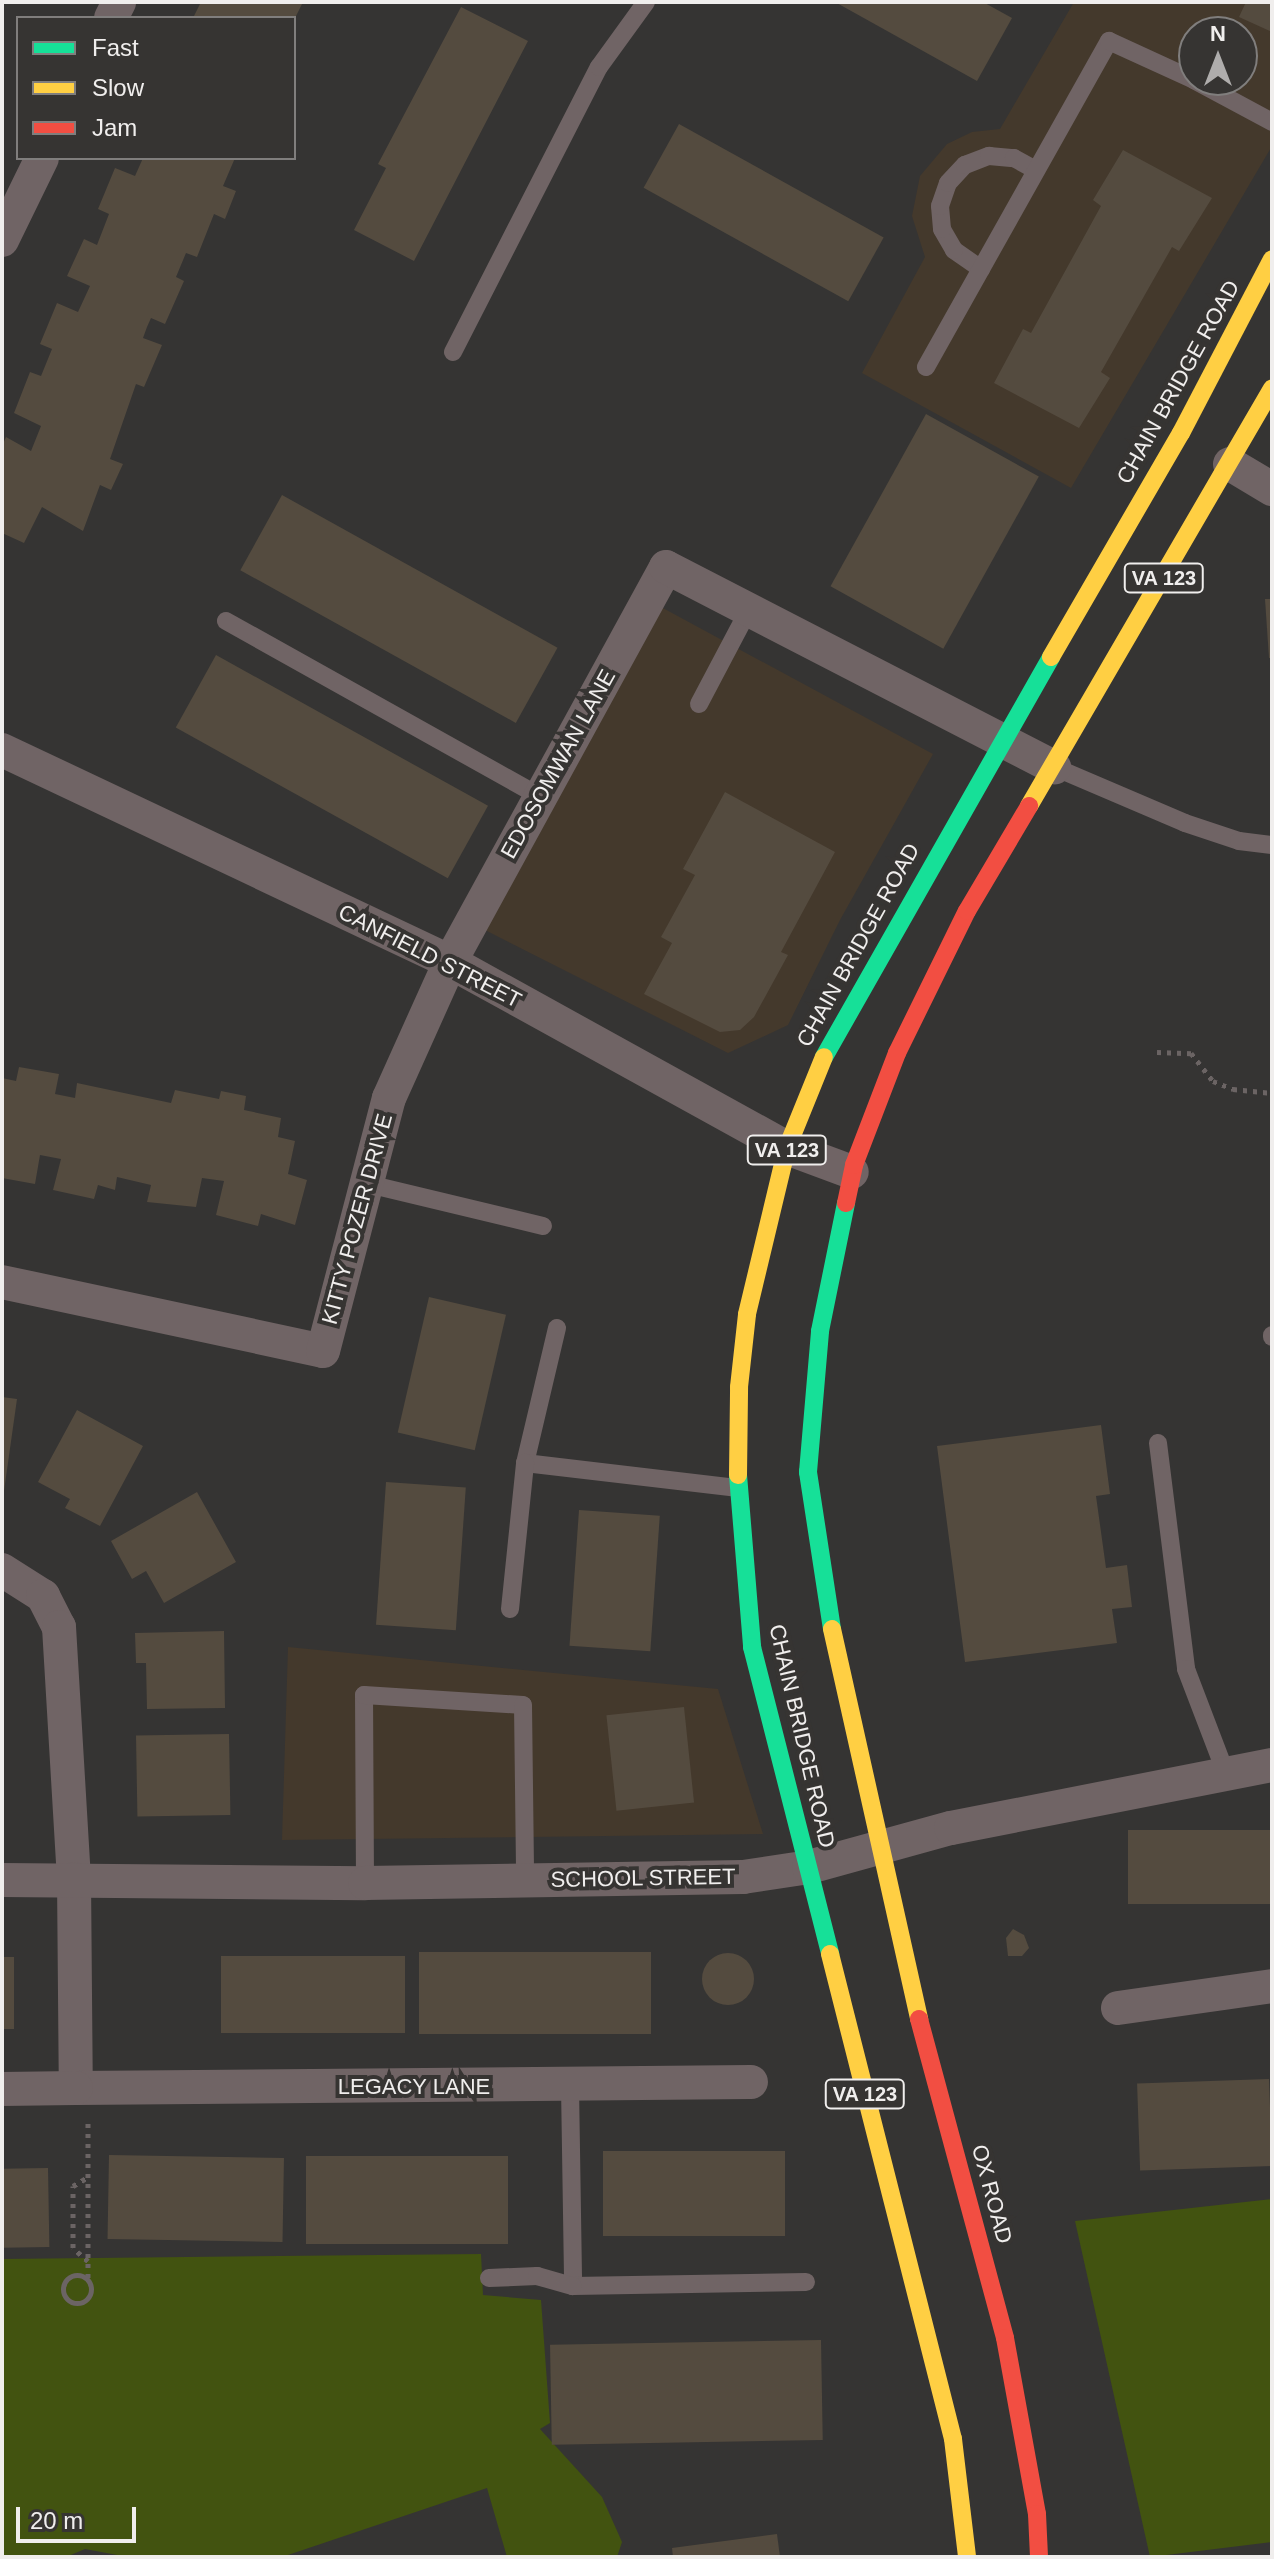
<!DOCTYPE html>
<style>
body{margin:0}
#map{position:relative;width:1274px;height:2559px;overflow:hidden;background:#353433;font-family:Arial,sans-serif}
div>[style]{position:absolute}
.commercial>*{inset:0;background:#44392c}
.green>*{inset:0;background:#425310}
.building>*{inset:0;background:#544b3f;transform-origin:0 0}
.round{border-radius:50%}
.path>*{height:5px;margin-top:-2.5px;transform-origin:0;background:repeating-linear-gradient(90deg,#6b6464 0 4px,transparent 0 10px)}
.path>.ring{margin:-2.5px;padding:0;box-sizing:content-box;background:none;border:5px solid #6b6464;border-radius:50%}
.lane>*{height:18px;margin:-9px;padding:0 9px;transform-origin:9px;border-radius:9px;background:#706465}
.street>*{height:34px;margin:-17px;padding:0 17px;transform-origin:17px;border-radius:17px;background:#706465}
.fast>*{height:18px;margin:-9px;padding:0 9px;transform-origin:9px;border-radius:9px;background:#16e098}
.slow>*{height:18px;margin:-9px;padding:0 9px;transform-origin:9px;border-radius:9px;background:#ffcf43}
.jam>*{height:18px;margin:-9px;padding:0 9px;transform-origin:9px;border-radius:9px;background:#f24e42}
span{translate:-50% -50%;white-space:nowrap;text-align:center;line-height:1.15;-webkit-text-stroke:8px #363432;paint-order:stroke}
.shield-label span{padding:2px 6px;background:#363432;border:2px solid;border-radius:6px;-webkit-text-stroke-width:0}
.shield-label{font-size:20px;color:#f0eeed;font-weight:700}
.street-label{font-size:22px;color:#f0eeed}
.frame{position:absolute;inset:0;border:4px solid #f0eeed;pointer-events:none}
.legend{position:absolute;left:16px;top:16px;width:280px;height:144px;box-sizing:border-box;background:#363432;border:2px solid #807e7d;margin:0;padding:10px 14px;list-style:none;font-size:24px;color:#f0eeed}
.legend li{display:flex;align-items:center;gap:16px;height:40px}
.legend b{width:40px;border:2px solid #807e7d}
.north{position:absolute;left:1178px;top:16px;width:80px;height:80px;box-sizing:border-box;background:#363432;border:2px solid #807e7d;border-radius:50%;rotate:0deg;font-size:22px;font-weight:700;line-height:32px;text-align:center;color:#f0eeed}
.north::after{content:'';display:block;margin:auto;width:28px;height:36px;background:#afadac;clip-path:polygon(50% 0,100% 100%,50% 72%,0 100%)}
.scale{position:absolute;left:16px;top:2507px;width:120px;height:36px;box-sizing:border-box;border:4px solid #f0eeed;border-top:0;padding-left:10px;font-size:24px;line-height:28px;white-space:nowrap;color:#f0eeed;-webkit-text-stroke:6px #363432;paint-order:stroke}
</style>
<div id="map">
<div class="commercial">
<div style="clip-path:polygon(evenodd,1074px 2px,1272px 2px,1272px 146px,1071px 488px,862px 373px,925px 257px,912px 216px,920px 176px,947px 144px,972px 132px,1000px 129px,1074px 2px,1194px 32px,1242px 32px,1242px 80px,1194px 80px,1194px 32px)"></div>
<div style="clip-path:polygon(661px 607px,933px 754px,840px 920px,788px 1025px,728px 1053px,485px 930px)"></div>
<div style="clip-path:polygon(288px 1647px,718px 1689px,763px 1834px,282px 1840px)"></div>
</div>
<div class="green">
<div style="clip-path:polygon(1272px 2199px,1272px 2542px,1150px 2557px,1075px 2221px)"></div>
<div style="clip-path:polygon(481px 2254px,483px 2295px,541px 2300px,550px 2423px,540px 2429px,602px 2497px,622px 2542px,617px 2557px,507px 2557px,487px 2488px,282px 2557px,128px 2557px,85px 2549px,66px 2557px,2px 2557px,2px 2259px)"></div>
</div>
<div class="building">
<div style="clip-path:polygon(201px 2px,303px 2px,295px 18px,193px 18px)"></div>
<div style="clip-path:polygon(835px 2px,983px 2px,1012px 18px,977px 81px)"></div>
<div style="clip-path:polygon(1246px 2px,1272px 2px,1272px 32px,1239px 17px)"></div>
<div style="clip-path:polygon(461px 7px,528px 41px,414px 261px,354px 230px,386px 168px,378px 164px)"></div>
<div style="left:679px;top:124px;width:234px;height:73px;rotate:29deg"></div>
<div style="clip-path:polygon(1123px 150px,1212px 198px,1179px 251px,1172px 247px,1101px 372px,1110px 378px,1079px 428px,994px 383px,1023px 329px,1031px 333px,1101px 206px,1093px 200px)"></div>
<div style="clip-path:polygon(143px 158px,235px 158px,223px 186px,236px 191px,225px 219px,214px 214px,197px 257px,186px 253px,176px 277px,184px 281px,165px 324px,151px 318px,147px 327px,143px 338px,162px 345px,144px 387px,136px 384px,110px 459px,123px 464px,111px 490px,100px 485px,83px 531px,42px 507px,24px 543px,2px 533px,2px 446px,6px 437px,31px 451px,41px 426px,14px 413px,30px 372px,41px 376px,52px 349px,40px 344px,57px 303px,78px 312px,90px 286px,67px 276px,84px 239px,97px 245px,109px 214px,98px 209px,115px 168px,135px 176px)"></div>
<div style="left:926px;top:414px;width:129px;height:197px;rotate:29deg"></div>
<div style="left:282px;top:495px;width:315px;height:86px;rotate:29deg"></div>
<div style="clip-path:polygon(1265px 599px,1272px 599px,1272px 658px,1269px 658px)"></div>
<div style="left:216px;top:655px;width:311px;height:83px;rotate:29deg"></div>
<div style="clip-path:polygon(725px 792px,835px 852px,781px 952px,788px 955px,754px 1017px,740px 1030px,720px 1032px,644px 994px,672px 943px,661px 937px,695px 875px,683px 869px)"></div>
<div style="clip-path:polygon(19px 1067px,59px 1074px,55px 1094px,75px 1098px,77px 1083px,171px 1103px,175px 1090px,219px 1099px,221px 1091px,246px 1096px,244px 1110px,281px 1118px,278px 1137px,295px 1141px,288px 1174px,307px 1180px,295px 1225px,261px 1214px,258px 1226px,216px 1215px,224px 1181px,202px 1178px,196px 1207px,147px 1202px,151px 1185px,117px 1177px,115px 1190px,98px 1185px,94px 1199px,53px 1190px,61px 1159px,40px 1155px,35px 1184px,2px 1178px,2px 1078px,16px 1081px)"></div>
<div style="left:429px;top:1297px;width:79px;height:139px;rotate:13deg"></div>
<div style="clip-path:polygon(2px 1397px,17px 1399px,4px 1491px,2px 1491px)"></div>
<div style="clip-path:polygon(77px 1410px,143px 1446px,100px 1526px,65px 1508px,70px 1499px,38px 1482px)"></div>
<div style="clip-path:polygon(1101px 1425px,1110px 1494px,1096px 1496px,1106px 1568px,1127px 1565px,1132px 1607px,1112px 1609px,1117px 1643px,965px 1662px,937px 1446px)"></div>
<div style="left:386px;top:1482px;width:80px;height:143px;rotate:4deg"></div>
<div style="clip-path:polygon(197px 1492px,236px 1562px,164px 1603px,146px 1571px,132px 1579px,111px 1541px)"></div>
<div style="left:579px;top:1510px;width:81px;height:136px;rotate:4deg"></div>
<div style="clip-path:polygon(224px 1631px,225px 1708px,147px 1709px,146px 1663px,136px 1663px,135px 1633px)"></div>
<div style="left:684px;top:1707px;width:96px;height:78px;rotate:84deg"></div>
<div style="left:229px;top:1734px;width:81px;height:93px;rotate:89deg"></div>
<div style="left:1272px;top:1830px;width:74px;height:144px;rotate:90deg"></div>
<div style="clip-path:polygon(1013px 1929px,1024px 1935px,1029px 1948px,1022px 1956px,1008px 1956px,1006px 1938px)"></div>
<div style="left:651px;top:1952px;width:82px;height:232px;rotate:90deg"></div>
<div class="round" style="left:702px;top:1953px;width:52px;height:52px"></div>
<div style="left:405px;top:1956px;width:77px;height:184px;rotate:90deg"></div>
<div style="left:2px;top:1957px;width:12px;height:72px"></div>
<div style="left:1269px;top:2079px;width:87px;height:132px;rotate:88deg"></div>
<div style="left:603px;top:2151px;width:182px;height:85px"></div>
<div style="left:109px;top:2155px;width:175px;height:84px;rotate:1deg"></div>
<div style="left:306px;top:2156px;width:202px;height:88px"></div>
<div style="left:48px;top:2168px;width:79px;height:46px;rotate:89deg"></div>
<div style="left:821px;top:2340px;width:100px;height:271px;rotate:89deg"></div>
<div style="clip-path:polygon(777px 2534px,780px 2557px,673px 2557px,672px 2548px)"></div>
</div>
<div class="path">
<div style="left:1157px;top:1052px;width:34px;rotate:2deg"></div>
<div style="left:1191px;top:1053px;width:36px;rotate:52deg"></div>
<div style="left:1213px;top:1081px;width:22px;rotate:22deg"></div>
<div style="left:1233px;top:1089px;width:39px;rotate:6deg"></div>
<div style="left:88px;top:2123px;width:159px;rotate:90deg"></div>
<div style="left:88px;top:2261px;width:20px;rotate:-139deg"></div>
<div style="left:73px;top:2248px;width:62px;rotate:-90deg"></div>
<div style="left:73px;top:2186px;width:17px;rotate:-31deg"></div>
<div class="ring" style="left:63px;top:2275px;width:23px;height:23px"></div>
</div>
<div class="lane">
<div style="left:1194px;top:80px;width:89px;rotate:28.3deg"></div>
<div style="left:981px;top:269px;width:33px;rotate:-145deg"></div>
<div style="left:954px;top:250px;width:24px;rotate:-120deg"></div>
<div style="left:942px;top:229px;width:23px;rotate:-95deg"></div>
<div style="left:940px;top:206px;width:24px;rotate:-71deg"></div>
<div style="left:948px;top:183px;width:25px;rotate:-47deg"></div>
<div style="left:965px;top:165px;width:26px;rotate:-21deg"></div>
<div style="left:989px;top:156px;width:25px;rotate:5deg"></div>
<div style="left:1014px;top:158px;width:25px;rotate:29deg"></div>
<div style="left:453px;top:352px;width:320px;rotate:-62.9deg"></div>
<div style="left:599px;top:67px;width:80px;rotate:-54.1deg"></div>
<div style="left:926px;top:367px;width:374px;rotate:-60.7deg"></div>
<div style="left:1109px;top:41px;width:94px;rotate:24.6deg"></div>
<div style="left:226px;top:621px;width:361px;rotate:29.2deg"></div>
<div style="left:699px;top:704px;width:107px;rotate:-62.2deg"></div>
<div style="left:1054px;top:767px;width:142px;rotate:23.1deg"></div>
<div style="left:1185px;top:823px;width:57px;rotate:18.4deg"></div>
<div style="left:1239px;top:841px;width:33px;rotate:7deg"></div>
<div style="left:364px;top:1183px;width:184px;rotate:13.5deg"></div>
<div style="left:557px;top:1328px;width:139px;rotate:103.3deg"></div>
<div style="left:525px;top:1463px;width:215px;rotate:6.7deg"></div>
<div style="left:1272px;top:1335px;width:2px;rotate:90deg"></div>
<div style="left:1158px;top:1443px;width:228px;rotate:82.9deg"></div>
<div style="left:1186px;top:1669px;width:112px;rotate:69.1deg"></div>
<div style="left:510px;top:1609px;width:147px;rotate:-84.1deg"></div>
<div style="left:365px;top:1883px;width:188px;rotate:-90.3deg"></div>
<div style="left:364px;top:1695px;width:159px;rotate:3.6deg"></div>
<div style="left:523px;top:1705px;width:176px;rotate:89.3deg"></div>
<div style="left:570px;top:2086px;width:200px;rotate:89.1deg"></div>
<div style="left:573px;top:2286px;width:233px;rotate:-1deg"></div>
<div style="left:489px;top:2278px;width:48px;rotate:-2.4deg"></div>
<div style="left:537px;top:2276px;width:37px;rotate:16deg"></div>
</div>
<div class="street">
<div style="left:111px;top:18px;width:18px;rotate:-63deg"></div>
<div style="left:2px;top:240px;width:91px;rotate:-64deg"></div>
<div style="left:1230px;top:464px;width:49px;rotate:30.8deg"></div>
<div style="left:2px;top:750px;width:496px;rotate:25.3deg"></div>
<div style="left:450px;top:962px;width:385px;rotate:28.9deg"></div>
<div style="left:787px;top:1148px;width:69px;rotate:20.3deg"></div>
<div style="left:2px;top:1282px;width:328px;rotate:12.1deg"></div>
<div style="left:323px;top:1351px;width:261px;rotate:-75.4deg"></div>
<div style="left:389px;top:1098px;width:149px;rotate:-65.8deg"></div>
<div style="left:450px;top:962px;width:450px;rotate:-61.3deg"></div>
<div style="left:666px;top:567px;width:437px;rotate:27.3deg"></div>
<div style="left:2px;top:1570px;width:49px;rotate:32.4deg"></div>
<div style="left:43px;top:1596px;width:35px;rotate:63deg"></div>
<div style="left:59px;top:1627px;width:252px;rotate:86.6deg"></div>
<div style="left:74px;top:1879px;width:209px;rotate:89.5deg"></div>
<div style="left:76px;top:2088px;width:675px;rotate:-0.51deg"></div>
<div style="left:2px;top:1880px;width:363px;rotate:0.5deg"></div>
<div style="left:365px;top:1883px;width:378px;rotate:-0.9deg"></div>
<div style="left:743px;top:1877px;width:67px;rotate:-8.6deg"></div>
<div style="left:809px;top:1867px;width:147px;rotate:-15.4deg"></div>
<div style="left:951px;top:1828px;width:327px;rotate:-11.1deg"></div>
<div style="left:1118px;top:2008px;width:156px;rotate:-8.1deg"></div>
<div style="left:2px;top:2089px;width:74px;rotate:-0.8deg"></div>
</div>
<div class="fast">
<div style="left:824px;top:1057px;width:460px;rotate:-60.4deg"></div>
<div style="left:738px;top:1475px;width:173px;rotate:85.3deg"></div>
<div style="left:752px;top:1647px;width:317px;rotate:75.7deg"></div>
<div style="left:832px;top:1629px;width:159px;rotate:-98.7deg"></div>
<div style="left:808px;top:1472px;width:142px;rotate:-85.1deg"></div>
<div style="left:820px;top:1331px;width:131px;rotate:-78.5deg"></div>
</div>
<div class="slow">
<div style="left:1051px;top:657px;width:259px;rotate:-59.9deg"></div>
<div style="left:1181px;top:433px;width:196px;rotate:-62.4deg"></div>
<div style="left:1029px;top:806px;width:483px;rotate:-59.8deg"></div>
<div style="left:738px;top:1475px;width:88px;rotate:-89.3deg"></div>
<div style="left:739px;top:1387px;width:73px;rotate:-83.7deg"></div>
<div style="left:747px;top:1314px;width:171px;rotate:-76.5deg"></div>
<div style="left:787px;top:1148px;width:98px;rotate:-67.9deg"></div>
<div style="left:832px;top:1629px;width:400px;rotate:77.4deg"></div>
<div style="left:830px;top:1954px;width:500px;rotate:75.77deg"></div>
<div style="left:953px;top:2439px;width:119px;rotate:83.2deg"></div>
</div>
<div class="jam">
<div style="left:846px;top:1203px;width:39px;rotate:-78deg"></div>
<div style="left:854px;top:1165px;width:120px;rotate:-69deg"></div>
<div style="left:897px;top:1053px;width:158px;rotate:-63.8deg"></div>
<div style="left:967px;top:911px;width:122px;rotate:-59.4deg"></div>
<div style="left:919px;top:2019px;width:330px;rotate:74.9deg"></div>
<div style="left:1005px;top:2338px;width:179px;rotate:79.7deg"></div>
<div style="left:1037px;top:2514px;width:43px;rotate:87.3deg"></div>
</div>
<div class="shield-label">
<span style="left:1164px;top:578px">VA 123</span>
<span style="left:787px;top:1150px">VA 123</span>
<span style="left:865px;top:2094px">VA 123</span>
</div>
<div class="street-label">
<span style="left:1178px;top:382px;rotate:-61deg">CHAIN BRIDGE ROAD</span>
<span style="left:558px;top:764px;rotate:-61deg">EDOSOMWAN LANE</span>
<span style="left:858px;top:945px;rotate:-61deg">CHAIN BRIDGE ROAD</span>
<span style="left:430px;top:956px;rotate:27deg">CANFIELD STREET</span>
<span style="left:357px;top:1219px;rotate:-75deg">KITTY POZER DRIVE</span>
<span style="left:802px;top:1736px;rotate:77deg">CHAIN BRIDGE ROAD</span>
<span style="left:643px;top:1878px;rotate:-1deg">SCHOOL STREET</span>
<span style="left:414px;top:2087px">LEGACY LANE</span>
<span style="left:992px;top:2194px;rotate:75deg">OX ROAD</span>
</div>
<div class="frame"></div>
<ul class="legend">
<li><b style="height:10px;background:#16e098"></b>Fast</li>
<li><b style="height:10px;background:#ffcf43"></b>Slow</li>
<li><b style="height:10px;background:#f24e42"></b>Jam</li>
</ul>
<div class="north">N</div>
<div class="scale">20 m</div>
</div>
